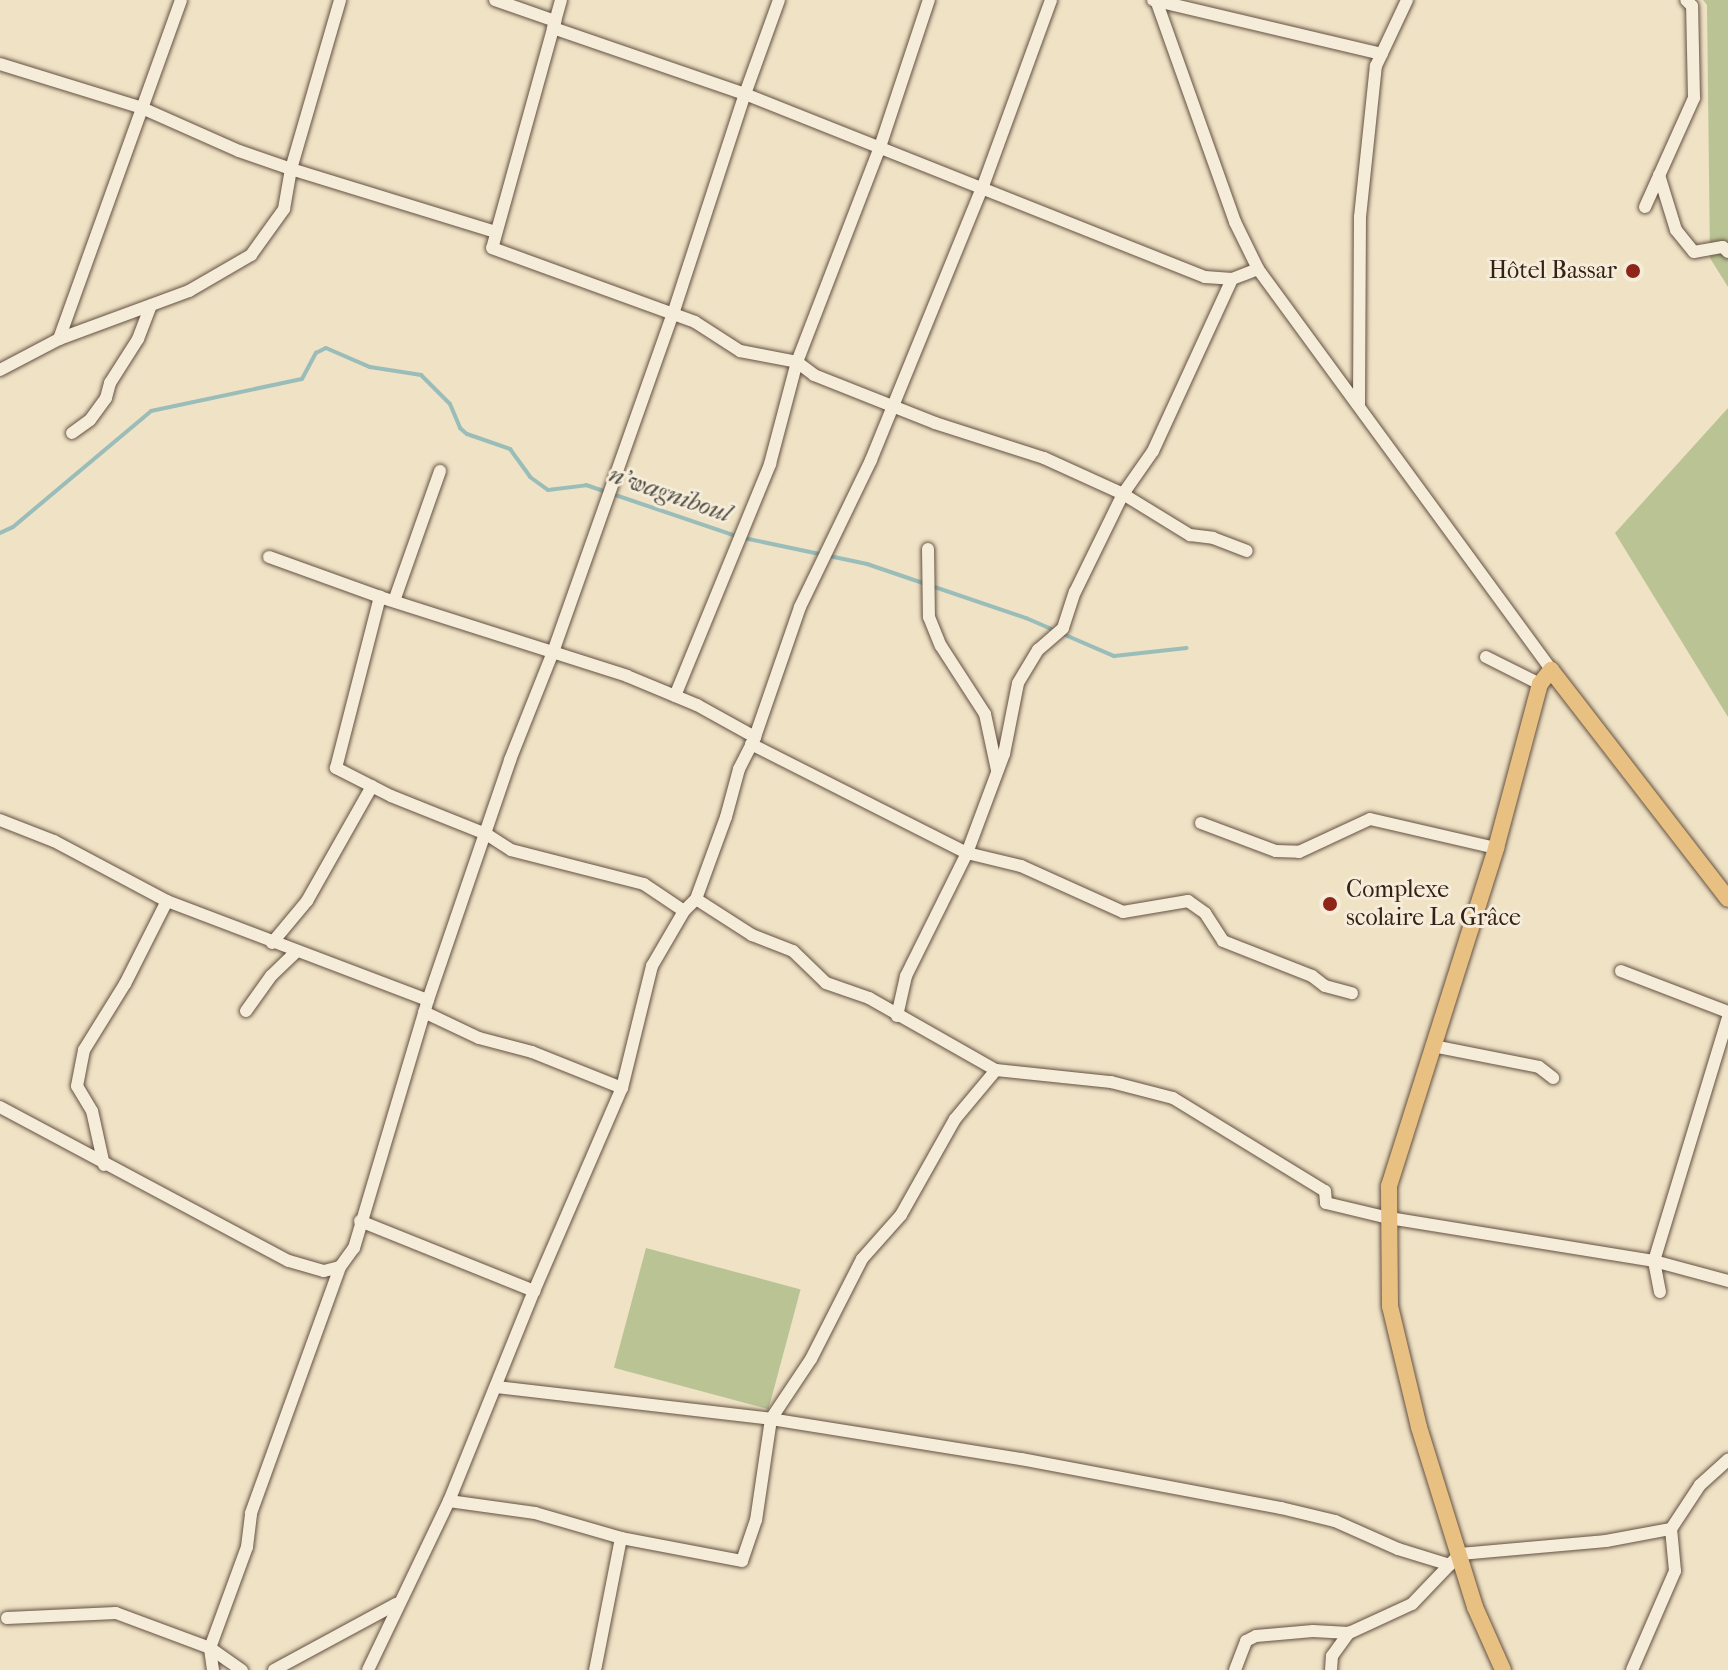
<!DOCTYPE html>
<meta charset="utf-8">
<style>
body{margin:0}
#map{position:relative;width:1728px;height:1670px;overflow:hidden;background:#efe2c5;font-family:"IM FELL French Canon",serif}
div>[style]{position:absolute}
.green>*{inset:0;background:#bac394;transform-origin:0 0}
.stream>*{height:4px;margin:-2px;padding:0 2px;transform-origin:2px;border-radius:2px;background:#9abdba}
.roads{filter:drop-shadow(0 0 2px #645142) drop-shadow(0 0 2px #645142)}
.minor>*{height:12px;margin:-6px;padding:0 6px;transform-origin:6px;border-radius:6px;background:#f5ecd9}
.major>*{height:16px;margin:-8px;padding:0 8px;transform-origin:8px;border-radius:8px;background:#e8c182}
.dots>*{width:22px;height:22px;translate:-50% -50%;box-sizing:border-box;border:4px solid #f5ecd9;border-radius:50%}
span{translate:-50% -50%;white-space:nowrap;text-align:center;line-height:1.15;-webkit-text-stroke:6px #f5ecd9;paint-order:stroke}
.poi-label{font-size:24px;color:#352116}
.right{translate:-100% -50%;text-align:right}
.left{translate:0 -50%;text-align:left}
.water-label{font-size:26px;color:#535047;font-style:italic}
</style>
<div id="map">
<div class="green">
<div style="clip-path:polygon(1703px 0,1728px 0,1728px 287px,1710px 258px,1707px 5px)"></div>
<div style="clip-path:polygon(1728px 408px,1728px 717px,1615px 533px)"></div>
<div style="left:646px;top:1248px;width:160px;height:124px;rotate:15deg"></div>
</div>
<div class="stream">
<div style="left:0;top:533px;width:14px;rotate:-25deg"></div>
<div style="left:13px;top:527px;width:180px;rotate:-40deg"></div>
<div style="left:151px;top:411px;width:154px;rotate:-12deg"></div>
<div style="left:302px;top:379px;width:30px;rotate:-62deg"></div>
<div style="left:316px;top:353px;width:11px;rotate:-27deg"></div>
<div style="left:326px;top:348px;width:48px;rotate:23.4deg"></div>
<div style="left:370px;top:367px;width:52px;rotate:8.9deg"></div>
<div style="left:421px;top:375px;width:41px;rotate:45deg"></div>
<div style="left:450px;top:404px;width:26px;rotate:67deg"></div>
<div style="left:460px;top:428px;width:9px;rotate:41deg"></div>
<div style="left:467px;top:434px;width:46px;rotate:19.2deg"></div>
<div style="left:510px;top:449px;width:34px;rotate:54deg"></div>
<div style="left:530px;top:477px;width:22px;rotate:36deg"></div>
<div style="left:548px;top:490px;width:38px;rotate:-7deg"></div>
<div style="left:586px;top:485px;width:162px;rotate:18.8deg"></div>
<div style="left:739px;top:537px;width:131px;rotate:11.9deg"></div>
<div style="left:867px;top:564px;width:168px;rotate:18.8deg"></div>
<div style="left:1026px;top:618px;width:96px;rotate:23.4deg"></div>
<div style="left:1114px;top:656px;width:73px;rotate:-6.3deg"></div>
</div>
<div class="roads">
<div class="minor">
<div style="left:495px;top:0;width:64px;rotate:19.3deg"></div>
<div style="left:561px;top:0;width:257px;rotate:105.5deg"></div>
<div style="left:492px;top:248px;width:216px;rotate:20deg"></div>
<div style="left:695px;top:322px;width:54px;rotate:32.8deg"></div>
<div style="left:740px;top:351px;width:58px;rotate:10.9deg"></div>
<div style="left:797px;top:362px;width:21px;rotate:37deg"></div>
<div style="left:814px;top:375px;width:130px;rotate:21.6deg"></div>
<div style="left:935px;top:423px;width:114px;rotate:17.8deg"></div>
<div style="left:1044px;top:458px;width:87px;rotate:24.5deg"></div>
<div style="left:1123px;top:494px;width:79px;rotate:31.5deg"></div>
<div style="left:1190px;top:535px;width:23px;rotate:7deg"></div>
<div style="left:1213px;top:538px;width:36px;rotate:21deg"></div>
<div style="left:1153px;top:0;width:235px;rotate:13.3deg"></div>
<div style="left:1156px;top:0;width:236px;rotate:70.4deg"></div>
<div style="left:1235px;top:222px;width:52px;rotate:63.9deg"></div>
<div style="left:1258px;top:269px;width:497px;rotate:53.8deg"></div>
<div style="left:553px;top:28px;width:203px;rotate:19deg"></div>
<div style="left:745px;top:94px;width:495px;rotate:21.7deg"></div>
<div style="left:1205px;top:277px;width:27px;rotate:4deg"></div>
<div style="left:1232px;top:279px;width:28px;rotate:-21deg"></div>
<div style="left:0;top:64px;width:149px;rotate:17.2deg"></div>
<div style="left:142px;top:108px;width:106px;rotate:23.9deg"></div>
<div style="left:239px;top:151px;width:55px;rotate:19.1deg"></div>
<div style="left:291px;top:169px;width:214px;rotate:17.1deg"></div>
<div style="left:1659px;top:175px;width:58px;rotate:72.8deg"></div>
<div style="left:1676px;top:230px;width:28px;rotate:51deg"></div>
<div style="left:1694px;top:252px;width:29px;rotate:-10deg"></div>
<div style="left:1723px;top:247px;width:7px;rotate:45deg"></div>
<div style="left:1645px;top:207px;width:120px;rotate:-65.8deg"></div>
<div style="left:1694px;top:98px;width:92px;rotate:-91.2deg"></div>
<div style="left:1692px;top:6px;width:8px;rotate:-135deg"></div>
<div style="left:59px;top:339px;width:360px;rotate:-70.2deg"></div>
<div style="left:0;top:370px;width:67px;rotate:-27.7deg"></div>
<div style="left:59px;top:339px;width:139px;rotate:-20.3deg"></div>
<div style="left:189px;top:291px;width:72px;rotate:-30.1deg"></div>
<div style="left:251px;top:255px;width:57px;rotate:-54.3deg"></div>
<div style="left:284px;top:209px;width:41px;rotate:-80.1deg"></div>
<div style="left:291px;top:169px;width:176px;rotate:-73.8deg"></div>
<div style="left:1359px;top:404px;width:187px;rotate:-89.7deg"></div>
<div style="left:1360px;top:217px;width:152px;rotate:-84deg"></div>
<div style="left:1376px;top:66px;width:73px;rotate:-64.8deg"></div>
<div style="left:72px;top:433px;width:22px;rotate:-36deg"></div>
<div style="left:90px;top:420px;width:27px;rotate:-54deg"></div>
<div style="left:106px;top:398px;width:16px;rotate:-75deg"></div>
<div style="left:110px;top:383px;width:52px;rotate:-57.5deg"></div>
<div style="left:138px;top:339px;width:36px;rotate:-69deg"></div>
<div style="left:928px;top:549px;width:68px;rotate:89.2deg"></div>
<div style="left:929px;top:617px;width:31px;rotate:68deg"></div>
<div style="left:941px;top:646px;width:81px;rotate:57.1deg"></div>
<div style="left:985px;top:714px;width:57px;rotate:77.9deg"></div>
<div style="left:269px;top:557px;width:118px;rotate:19.8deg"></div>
<div style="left:394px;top:601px;width:138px;rotate:-70.5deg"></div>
<div style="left:1486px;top:657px;width:60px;rotate:26.6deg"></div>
<div style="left:675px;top:696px;width:251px;rotate:-67.7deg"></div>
<div style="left:770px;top:464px;width:106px;rotate:-75.2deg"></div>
<div style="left:797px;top:362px;width:230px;rotate:-68.9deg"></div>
<div style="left:880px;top:147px;width:155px;rotate:-71.6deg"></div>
<div style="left:751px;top:744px;width:242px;rotate:26.8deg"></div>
<div style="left:967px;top:853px;width:56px;rotate:13.5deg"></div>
<div style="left:1021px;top:866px;width:112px;rotate:24.3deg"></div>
<div style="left:1123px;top:912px;width:66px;rotate:-9.6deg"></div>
<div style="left:1188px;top:901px;width:21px;rotate:35deg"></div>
<div style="left:1205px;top:913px;width:33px;rotate:57deg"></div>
<div style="left:1223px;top:941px;width:96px;rotate:21.5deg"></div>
<div style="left:1312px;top:976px;width:16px;rotate:38deg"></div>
<div style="left:1325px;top:986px;width:28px;rotate:15deg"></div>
<div style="left:0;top:820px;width:58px;rotate:21.3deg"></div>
<div style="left:54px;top:841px;width:128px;rotate:28deg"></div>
<div style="left:167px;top:901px;width:279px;rotate:20.8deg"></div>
<div style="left:1201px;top:823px;width:80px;rotate:20.5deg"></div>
<div style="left:1276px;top:851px;width:23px;rotate:2deg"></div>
<div style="left:1299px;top:852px;width:78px;rotate:-24.9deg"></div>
<div style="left:1370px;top:819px;width:129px;rotate:13deg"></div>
<div style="left:696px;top:899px;width:67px;rotate:32.7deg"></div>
<div style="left:752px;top:935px;width:44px;rotate:21.3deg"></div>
<div style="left:793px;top:951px;width:46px;rotate:44.1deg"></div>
<div style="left:826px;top:983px;width:46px;rotate:19.2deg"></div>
<div style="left:869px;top:998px;width:146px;rotate:29.6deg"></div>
<div style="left:996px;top:1070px;width:116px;rotate:6deg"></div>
<div style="left:1111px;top:1082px;width:64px;rotate:14.5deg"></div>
<div style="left:1173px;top:1098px;width:178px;rotate:31.5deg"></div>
<div style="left:1325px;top:1191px;width:12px;rotate:85deg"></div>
<div style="left:1326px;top:1203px;width:65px;rotate:13.4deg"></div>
<div style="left:1389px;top:1218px;width:268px;rotate:9.2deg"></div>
<div style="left:1654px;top:1261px;width:255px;rotate:-73.1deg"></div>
<div style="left:684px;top:911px;width:48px;rotate:-146deg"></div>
<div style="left:644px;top:884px;width:137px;rotate:-165.7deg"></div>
<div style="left:511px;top:850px;width:30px;rotate:-147deg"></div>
<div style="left:486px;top:834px;width:102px;rotate:-158.2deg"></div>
<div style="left:391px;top:796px;width:62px;rotate:-153deg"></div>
<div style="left:336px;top:768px;width:177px;rotate:-75.6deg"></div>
<div style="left:380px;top:597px;width:259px;rotate:17.7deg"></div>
<div style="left:627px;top:676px;width:76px;rotate:22.5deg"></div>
<div style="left:697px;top:705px;width:66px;rotate:28.9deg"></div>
<div style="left:755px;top:737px;width:138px;rotate:-70.9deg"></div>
<div style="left:800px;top:607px;width:163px;rotate:-64.2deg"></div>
<div style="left:871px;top:460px;width:296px;rotate:-67.8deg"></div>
<div style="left:983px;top:186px;width:198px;rotate:-69.9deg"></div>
<div style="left:272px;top:943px;width:55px;rotate:-50.2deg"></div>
<div style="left:307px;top:901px;width:132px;rotate:-60.5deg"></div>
<div style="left:1621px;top:971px;width:115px;rotate:21deg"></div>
<div style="left:246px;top:1011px;width:43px;rotate:-54.5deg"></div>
<div style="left:271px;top:976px;width:33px;rotate:-44deg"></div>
<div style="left:424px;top:1012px;width:61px;rotate:25.3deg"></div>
<div style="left:479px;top:1038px;width:55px;rotate:14.8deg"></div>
<div style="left:532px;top:1052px;width:97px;rotate:21.8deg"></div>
<div style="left:897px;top:1016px;width:41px;rotate:-77.3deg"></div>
<div style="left:906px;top:976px;width:137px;rotate:-63.6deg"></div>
<div style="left:967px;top:853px;width:106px;rotate:-69.5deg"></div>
<div style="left:1004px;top:754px;width:72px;rotate:-78.8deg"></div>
<div style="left:1018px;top:683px;width:39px;rotate:-59deg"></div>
<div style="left:1038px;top:650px;width:33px;rotate:-41deg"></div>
<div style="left:1063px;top:628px;width:38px;rotate:-72deg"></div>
<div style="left:1075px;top:592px;width:109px;rotate:-63.9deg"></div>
<div style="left:1123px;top:494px;width:52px;rotate:-55.1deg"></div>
<div style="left:1153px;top:451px;width:189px;rotate:-65.3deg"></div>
<div style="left:1433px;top:1046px;width:108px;rotate:11.2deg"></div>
<div style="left:1539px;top:1067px;width:18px;rotate:38deg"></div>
<div style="left:996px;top:1070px;width:64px;rotate:129.9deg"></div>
<div style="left:955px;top:1119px;width:110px;rotate:119.4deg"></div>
<div style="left:901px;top:1215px;width:59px;rotate:131.6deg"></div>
<div style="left:862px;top:1259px;width:112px;rotate:117deg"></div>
<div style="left:811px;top:1359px;width:72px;rotate:123.7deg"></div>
<div style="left:771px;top:1419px;width:253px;rotate:9.1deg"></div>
<div style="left:1021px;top:1459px;width:265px;rotate:10.7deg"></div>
<div style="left:1281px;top:1508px;width:56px;rotate:13.5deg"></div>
<div style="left:1335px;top:1521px;width:69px;rotate:24deg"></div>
<div style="left:1398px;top:1549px;width:54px;rotate:17.1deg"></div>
<div style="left:0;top:1107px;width:327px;rotate:28.1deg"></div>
<div style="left:289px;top:1261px;width:36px;rotate:16deg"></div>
<div style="left:324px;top:1271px;width:16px;rotate:-14deg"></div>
<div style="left:340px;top:1267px;width:24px;rotate:-54deg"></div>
<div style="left:354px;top:1248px;width:259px;rotate:-73.4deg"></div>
<div style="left:428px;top:1000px;width:254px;rotate:-71.1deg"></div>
<div style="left:510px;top:760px;width:116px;rotate:-68.3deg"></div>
<div style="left:553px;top:652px;width:359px;rotate:-70.5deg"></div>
<div style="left:673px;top:314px;width:231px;rotate:-71.9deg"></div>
<div style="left:745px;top:94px;width:100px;rotate:-70.1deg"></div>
<div style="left:104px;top:1165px;width:55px;rotate:-102.5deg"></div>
<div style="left:92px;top:1111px;width:29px;rotate:-121deg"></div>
<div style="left:77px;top:1086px;width:37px;rotate:-79deg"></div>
<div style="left:84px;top:1050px;width:78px;rotate:-58.2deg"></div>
<div style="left:125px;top:984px;width:93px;rotate:-63.2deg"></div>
<div style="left:360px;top:1221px;width:188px;rotate:21.9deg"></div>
<div style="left:534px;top:1291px;width:221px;rotate:-66.6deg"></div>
<div style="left:622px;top:1088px;width:126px;rotate:-76.2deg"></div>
<div style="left:652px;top:966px;width:64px;rotate:-59.8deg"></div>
<div style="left:684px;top:911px;width:17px;rotate:-45deg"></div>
<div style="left:696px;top:899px;width:87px;rotate:-69.9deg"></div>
<div style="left:726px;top:817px;width:50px;rotate:-74.8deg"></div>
<div style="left:739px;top:769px;width:36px;rotate:-63deg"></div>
<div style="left:1660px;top:1292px;width:32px;rotate:-101deg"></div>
<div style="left:1654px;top:1261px;width:77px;rotate:15.1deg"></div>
<div style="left:496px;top:1387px;width:277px;rotate:6.6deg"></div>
<div style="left:771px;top:1419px;width:102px;rotate:98.4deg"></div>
<div style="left:756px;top:1520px;width:43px;rotate:108.9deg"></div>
<div style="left:742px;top:1561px;width:123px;rotate:-169.2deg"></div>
<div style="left:449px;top:1501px;width:87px;rotate:7.9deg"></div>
<div style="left:535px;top:1513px;width:90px;rotate:16.2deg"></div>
<div style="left:621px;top:1538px;width:135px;rotate:101.1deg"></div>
<div style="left:7px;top:1618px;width:109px;rotate:-2.6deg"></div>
<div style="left:116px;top:1613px;width:100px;rotate:20.4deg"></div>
<div style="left:210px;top:1648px;width:39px;rotate:35deg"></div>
<div style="left:213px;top:1670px;width:22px;rotate:-98deg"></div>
<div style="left:210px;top:1648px;width:108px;rotate:-69.9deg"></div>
<div style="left:247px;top:1547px;width:34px;rotate:-83deg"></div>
<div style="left:251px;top:1513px;width:262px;rotate:-70.1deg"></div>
<div style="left:274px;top:1670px;width:139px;rotate:-28.4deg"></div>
<div style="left:368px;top:1670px;width:187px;rotate:-64.4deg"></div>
<div style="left:449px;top:1501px;width:227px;rotate:-68deg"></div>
<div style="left:1235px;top:1670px;width:31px;rotate:-69deg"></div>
<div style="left:1246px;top:1641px;width:11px;rotate:-27deg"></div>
<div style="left:1256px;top:1636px;width:57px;rotate:-5deg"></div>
<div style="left:1313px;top:1631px;width:36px;rotate:3deg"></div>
<div style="left:1331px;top:1670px;width:14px;rotate:-86deg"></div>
<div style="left:1332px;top:1656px;width:29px;rotate:-54deg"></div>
<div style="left:1349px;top:1633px;width:69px;rotate:-24.7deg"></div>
<div style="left:1412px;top:1604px;width:69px;rotate:-46.2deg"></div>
<div style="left:1460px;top:1554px;width:147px;rotate:-5.1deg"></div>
<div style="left:1606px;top:1541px;width:66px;rotate:-10.5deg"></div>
<div style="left:1671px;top:1529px;width:53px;rotate:-56.6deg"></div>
<div style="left:1700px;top:1485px;width:38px;rotate:-42deg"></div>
<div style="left:1632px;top:1670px;width:108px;rotate:-66.5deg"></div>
<div style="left:1675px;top:1571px;width:42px;rotate:-95.4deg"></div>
</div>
<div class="major">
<div style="left:1503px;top:1670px;width:69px;rotate:-114deg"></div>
<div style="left:1475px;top:1607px;width:189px;rotate:-107.3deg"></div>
<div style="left:1419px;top:1427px;width:124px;rotate:-103.5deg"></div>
<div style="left:1390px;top:1306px;width:120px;rotate:-90.5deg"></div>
<div style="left:1389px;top:1186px;width:355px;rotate:-72.4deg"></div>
<div style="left:1496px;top:848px;width:170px;rotate:-75deg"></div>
<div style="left:1540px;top:684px;width:18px;rotate:-52deg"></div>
<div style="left:1551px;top:670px;width:289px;rotate:52.3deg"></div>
</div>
</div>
<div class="dots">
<div style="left:1633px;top:271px;background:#8f2418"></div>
<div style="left:1330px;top:904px;background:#8f2418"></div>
</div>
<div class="poi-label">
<span class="right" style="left:1617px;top:271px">Hôtel Bassar</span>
<span class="left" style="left:1346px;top:904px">Complexe<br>scolaire La Grâce</span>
</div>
<div class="water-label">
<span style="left:670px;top:494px;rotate:19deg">n'wagniboul</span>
</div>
</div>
